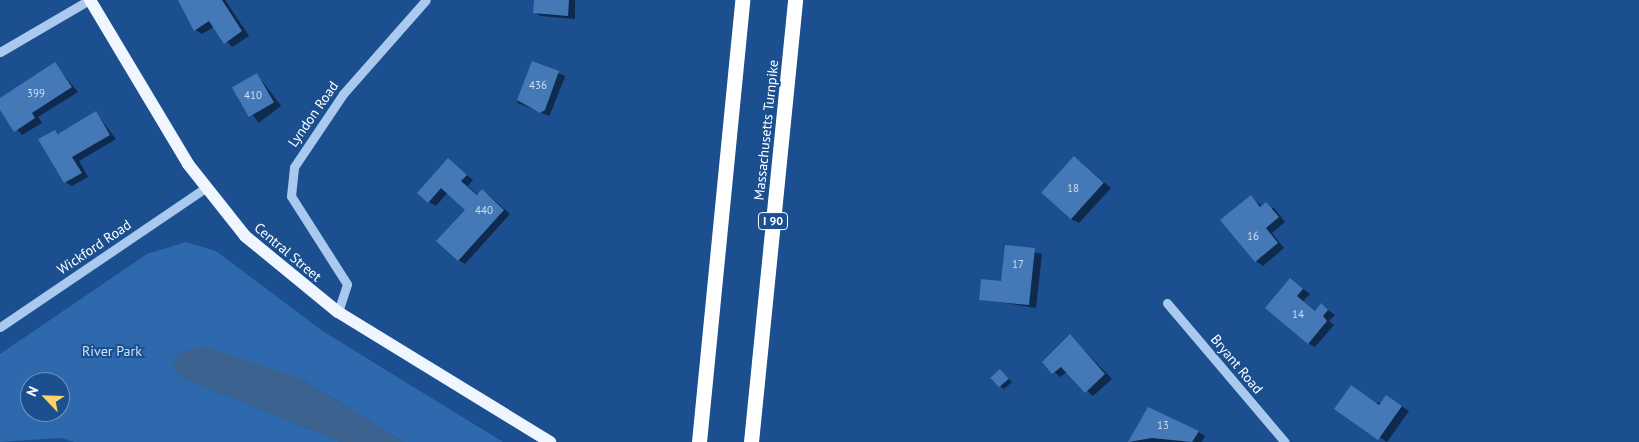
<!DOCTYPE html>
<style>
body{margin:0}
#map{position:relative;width:1639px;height:442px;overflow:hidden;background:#1b4f8f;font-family:"PT Sans",sans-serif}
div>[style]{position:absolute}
.green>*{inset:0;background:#2e69ad}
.water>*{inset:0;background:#3c6290}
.shadow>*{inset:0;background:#0007;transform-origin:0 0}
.building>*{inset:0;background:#4478b7;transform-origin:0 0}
.minor>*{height:9px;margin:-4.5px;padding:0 4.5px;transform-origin:4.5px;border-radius:4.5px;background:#a9c9ee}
.major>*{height:12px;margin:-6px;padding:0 6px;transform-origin:6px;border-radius:6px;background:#f0f6ff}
.highway>*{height:15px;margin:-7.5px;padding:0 7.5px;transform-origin:7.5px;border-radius:7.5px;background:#fff}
span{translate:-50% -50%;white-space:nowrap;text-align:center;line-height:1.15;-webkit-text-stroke:4px #1b4f8f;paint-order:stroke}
.number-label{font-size:11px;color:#d0dded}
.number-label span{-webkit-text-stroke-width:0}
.shield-label span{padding:1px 4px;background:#1b4f8f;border:1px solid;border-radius:4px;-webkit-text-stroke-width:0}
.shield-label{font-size:12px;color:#fff;font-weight:700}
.street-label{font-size:14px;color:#fff}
.park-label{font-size:14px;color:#cfe3fa}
.north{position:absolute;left:20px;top:372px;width:50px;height:50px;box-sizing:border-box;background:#1b4f8f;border:1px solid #7695bc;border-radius:50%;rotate:294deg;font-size:14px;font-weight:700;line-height:20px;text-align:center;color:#fff}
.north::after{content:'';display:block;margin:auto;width:18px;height:22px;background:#ffd166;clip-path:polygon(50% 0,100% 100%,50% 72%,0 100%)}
</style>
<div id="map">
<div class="green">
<div style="clip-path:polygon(evenodd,186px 242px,216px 251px,324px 332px,503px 442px,403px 442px,302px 379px,181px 377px,341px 442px,75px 442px,61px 438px,0 442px,0 354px,147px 254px,186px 242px,30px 382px,60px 382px,60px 412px,30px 412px,30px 382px)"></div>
</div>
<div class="water">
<div style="clip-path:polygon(204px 346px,302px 379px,403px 442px,341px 442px,181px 377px,172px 366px,179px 353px)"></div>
</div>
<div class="shadow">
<div style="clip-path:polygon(180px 0,225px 0,249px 36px,232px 47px,214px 27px,202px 34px,195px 30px)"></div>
<div style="clip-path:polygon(534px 0,575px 0,575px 19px,541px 16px,534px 12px)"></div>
<div style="left:533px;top:63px;width:35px;height:43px;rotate:22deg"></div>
<div style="clip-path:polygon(55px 64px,78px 92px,38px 117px,42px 123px,22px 135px,0 108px,0 100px)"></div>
<div style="left:257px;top:74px;width:40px;height:28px;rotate:53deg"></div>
<div style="clip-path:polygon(96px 113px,116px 139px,79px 161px,88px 177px,72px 186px,65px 182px,55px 131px,60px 134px)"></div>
<div style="clip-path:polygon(1075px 157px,1111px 188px,1079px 223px,1071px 219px)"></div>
<div style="clip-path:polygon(448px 160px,473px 180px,468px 186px,478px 195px,482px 191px,489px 195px,510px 214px,465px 264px,458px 260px,467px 209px,448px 192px,436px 206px,429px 202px)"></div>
<div style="clip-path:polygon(1251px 197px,1263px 207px,1274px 208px,1285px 222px,1272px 233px,1284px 248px,1263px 266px,1256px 261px)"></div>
<div style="clip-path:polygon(1006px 246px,1042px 254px,1036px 308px,980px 299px,1002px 283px)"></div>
<div style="clip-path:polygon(1291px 280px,1310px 294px,1303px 301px,1316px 312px,1321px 305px,1335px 315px,1329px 321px,1334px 325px,1315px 347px,1308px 343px)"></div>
<div style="clip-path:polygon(1070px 335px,1112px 379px,1093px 396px,1067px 372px,1060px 377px,1044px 362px)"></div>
<div style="clip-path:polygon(1000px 371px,1012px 382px,1004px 389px,1001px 387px)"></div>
<div style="clip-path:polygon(1393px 401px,1409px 411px,1387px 442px,1336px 408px)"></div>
<div style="clip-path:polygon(1149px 408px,1198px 432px,1205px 436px,1202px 442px,1129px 442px)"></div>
</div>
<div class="building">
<div style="clip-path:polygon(178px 0,222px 0,242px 31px,224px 44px,209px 21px,194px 31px)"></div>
<div style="clip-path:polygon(534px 0,569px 0,568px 16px,533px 13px)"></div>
<div style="clip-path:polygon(532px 61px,559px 71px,545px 110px,540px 113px,517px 100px)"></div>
<div style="clip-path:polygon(55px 62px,72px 87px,32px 113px,35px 118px,14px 132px,0 110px,0 98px)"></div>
<div style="left:257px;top:73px;width:34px;height:29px;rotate:60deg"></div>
<div style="clip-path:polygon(96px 111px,110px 135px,72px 157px,82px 173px,64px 183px,38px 139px,55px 130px,58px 134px)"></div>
<div style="left:1074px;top:156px;width:40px;height:49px;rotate:42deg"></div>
<div style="clip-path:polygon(448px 158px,467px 175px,461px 181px,477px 195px,482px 189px,504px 210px,458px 261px,436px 241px,465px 210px,441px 188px,428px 203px,417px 193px)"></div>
<div style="clip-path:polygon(1251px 195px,1260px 207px,1266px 202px,1279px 217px,1266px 228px,1278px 243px,1255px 262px,1220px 220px)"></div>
<div style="clip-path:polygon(1005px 245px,1035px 248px,1029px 305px,979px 300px,981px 279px,1001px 281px)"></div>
<div style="clip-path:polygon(1290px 278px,1303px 289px,1297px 296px,1315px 311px,1321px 303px,1328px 310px,1323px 316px,1327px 321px,1308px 344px,1265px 308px)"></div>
<div style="clip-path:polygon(1070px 334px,1105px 374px,1085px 393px,1061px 367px,1052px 374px,1042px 362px)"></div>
<div style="left:1000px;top:369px;width:13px;height:13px;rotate:48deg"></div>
<div style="clip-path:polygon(1351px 385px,1379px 405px,1386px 395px,1402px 406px,1378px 440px,1334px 409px)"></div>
<div style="clip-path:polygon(1148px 407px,1199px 431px,1192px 442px,1152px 438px,1128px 442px)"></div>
</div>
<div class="minor">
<div style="left:0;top:52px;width:103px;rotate:-30.3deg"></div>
<div style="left:1167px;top:303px;width:182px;rotate:49.7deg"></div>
<div style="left:338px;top:312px;width:29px;rotate:-72deg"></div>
<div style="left:347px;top:284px;width:104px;rotate:-122.5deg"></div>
<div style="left:291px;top:196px;width:29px;rotate:-84deg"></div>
<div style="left:294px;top:167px;width:88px;rotate:-56.1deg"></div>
<div style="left:343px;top:94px;width:125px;rotate:-48.6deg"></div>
<div style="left:0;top:327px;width:246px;rotate:-34.1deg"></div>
</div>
<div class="major">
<div style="left:90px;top:0;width:191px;rotate:59.1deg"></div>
<div style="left:188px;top:164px;width:92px;rotate:51.6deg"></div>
<div style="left:245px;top:236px;width:120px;rotate:39.3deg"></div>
<div style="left:338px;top:312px;width:249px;rotate:31.5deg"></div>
</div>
<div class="highway">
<div style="left:699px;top:442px;width:444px;rotate:-84.4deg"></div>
<div style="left:751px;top:442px;width:444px;rotate:-84.3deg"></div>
</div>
<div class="number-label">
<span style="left:538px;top:85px">436</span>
<span style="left:36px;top:93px">399</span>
<span style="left:253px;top:95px">410</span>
<span style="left:1073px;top:188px">18</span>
<span style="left:484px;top:210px">440</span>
<span style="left:1253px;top:236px">16</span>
<span style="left:1018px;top:264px">17</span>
<span style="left:1298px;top:314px">14</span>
<span style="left:1163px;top:425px">13</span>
</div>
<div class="shield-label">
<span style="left:773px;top:221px">I 90</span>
</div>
<div class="street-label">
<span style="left:313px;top:114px;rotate:-55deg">Lyndon Road</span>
<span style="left:766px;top:130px;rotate:-84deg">Massachusetts Turnpike</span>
<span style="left:94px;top:247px;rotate:-34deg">Wickford Road</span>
<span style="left:288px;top:252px;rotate:40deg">Central Street</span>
<span style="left:1237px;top:364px;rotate:50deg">Bryant Road</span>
</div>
<div class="park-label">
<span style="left:112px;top:351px">River Park</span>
</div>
<div class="north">N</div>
</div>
